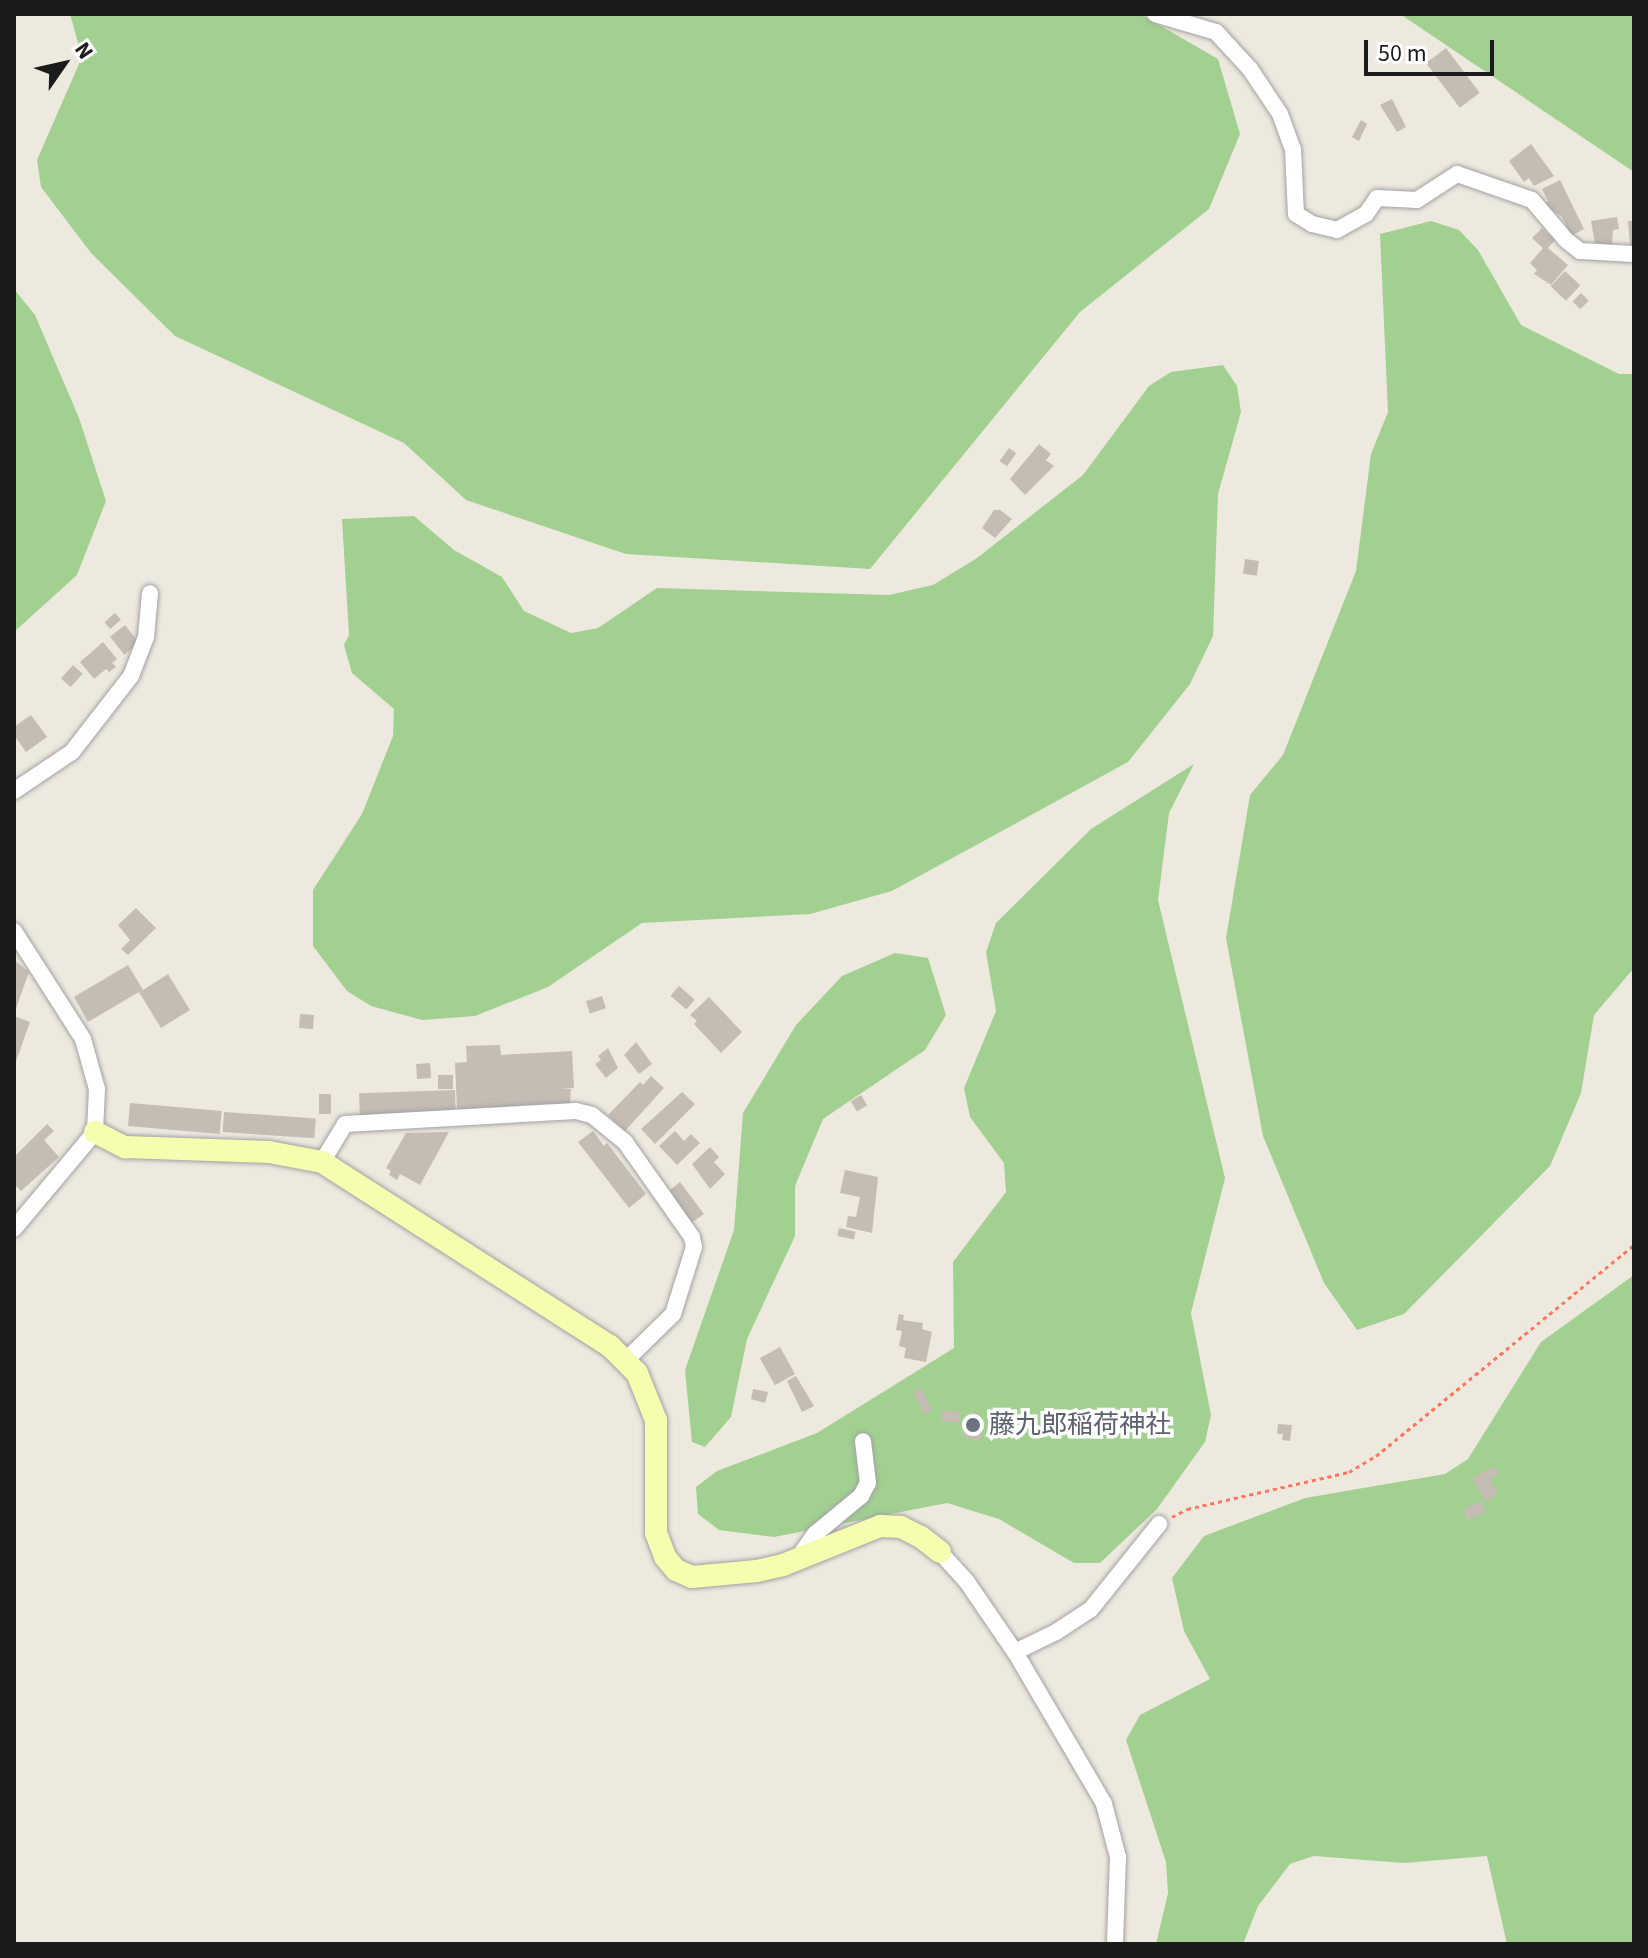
<!DOCTYPE html>
<meta charset="utf-8">
<style>
body{margin:0}
#map{position:relative;width:1648px;height:1958px;overflow:hidden;background:#eee9df;font-family:"Source Sans 3","Noto Sans JP",sans-serif}
div>[style]{position:absolute}
.forest>*{inset:0;background:#a1d091}
.building>*{inset:0;background:#c5bcb3;transform-origin:0 0}
.path>*{height:3px;margin-top:-1.5px;transform-origin:0;background:repeating-linear-gradient(90deg,#ff765f 0 4px,transparent 0 8px)}
.roads{filter:drop-shadow(0 0 2px #a2a2a2) drop-shadow(0 0 2px #a2a2a2)}
.street>*{height:16px;margin:-8px;padding:0 8px;transform-origin:8px;border-radius:8px;background:#fff}
.secondary>*{height:22px;margin:-11px;padding:0 11px;transform-origin:11px;border-radius:11px;background:#f6fdae}
.dots>*{width:22px;height:22px;translate:-50% -50%;box-sizing:border-box;border:4px solid #fff;border-radius:50%}
span{translate:-50% -50%;white-space:nowrap;text-align:center;line-height:1.15;-webkit-text-stroke:7px #fff;paint-order:stroke}
.worship-label{font-size:26px;color:#5b616d}
.left{translate:0 -50%;text-align:left}
.frame{position:absolute;inset:0;border:16px solid #1b1b1b;pointer-events:none}
.north{position:absolute;left:24px;top:24px;width:80px;height:80px;-webkit-text-stroke:6px #fff;paint-order:stroke;rotate:56deg;font-size:22px;font-weight:700;line-height:32px;text-align:center;color:#1b1b1b}
.north::after{content:'';display:block;margin:auto;width:28px;height:36px;background:#1b1b1b;clip-path:polygon(50% 0,100% 100%,50% 72%,0 100%)}
.scale{position:absolute;left:1364px;top:40px;width:130px;height:36px;box-sizing:border-box;border:4px solid #1b1b1b;border-top:0;padding-left:10px;font-size:24px;line-height:28px;white-space:nowrap;color:#1b1b1b;-webkit-text-stroke:6px #fff;paint-order:stroke}
</style>
<div id="map">
<div class="forest">
<div style="clip-path:polygon(70px 14px,1140px 14px,1218px 59px,1240px 134px,1209px 209px,1080px 312px,870px 569px,626px 554px,466px 500px,404px 443px,175px 336px,91px 253px,41px 187px,37px 160px,82px 57px)"></div>
<div style="clip-path:polygon(1400px 14px,1634px 14px,1634px 172px)"></div>
<div style="clip-path:polygon(1431px 221px,1459px 230px,1478px 250px,1521px 325px,1619px 374px,1634px 374px,1634px 968px,1594px 1015px,1581px 1093px,1550px 1166px,1404px 1314px,1357px 1330px,1324px 1283px,1263px 1136px,1226px 938px,1250px 795px,1283px 755px,1356px 571px,1371px 454px,1388px 412px,1380px 234px)"></div>
<div style="clip-path:polygon(14px 289px,35px 315px,79px 418px,106px 501px,77px 575px,14px 632px)"></div>
<div style="clip-path:polygon(1223px 365px,1237px 386px,1241px 412px,1218px 494px,1213px 636px,1190px 684px,1128px 762px,892px 891px,810px 914px,642px 923px,548px 987px,475px 1016px,422px 1020px,371px 1006px,347px 991px,313px 946px,313px 890px,362px 814px,393px 736px,394px 709px,352px 673px,344px 645px,349px 635px,342px 519px,414px 516px,454px 550px,502px 577px,524px 611px,571px 633px,598px 628px,657px 588px,889px 595px,933px 585px,977px 558px,1083px 475px,1149px 386px,1171px 372px)"></div>
<div style="clip-path:polygon(1194px 764px,1169px 813px,1158px 900px,1225px 1178px,1191px 1313px,1211px 1415px,1205px 1442px,1157px 1509px,1100px 1563px,1074px 1563px,999px 1519px,947px 1503px,774px 1537px,719px 1530px,698px 1514px,696px 1487px,717px 1471px,817px 1433px,954px 1348px,953px 1262px,1006px 1192px,1004px 1163px,970px 1117px,964px 1088px,996px 1011px,986px 952px,996px 923px,1091px 829px)"></div>
<div style="clip-path:polygon(895px 953px,928px 958px,946px 1015px,925px 1050px,823px 1119px,795px 1186px,795px 1236px,747px 1339px,731px 1417px,705px 1447px,692px 1442px,685px 1370px,734px 1230px,743px 1113px,796px 1025px,842px 976px)"></div>
<div style="clip-path:polygon(1634px 1275px,1634px 1944px,1507px 1944px,1487px 1856px,1404px 1863px,1314px 1856px,1290px 1864px,1258px 1906px,1243px 1944px,1156px 1944px,1168px 1893px,1166px 1862px,1126px 1740px,1140px 1715px,1210px 1679px,1184px 1631px,1172px 1578px,1204px 1536px,1305px 1498px,1445px 1474px,1468px 1459px,1541px 1342px)"></div>
</div>
<div class="building">
<div style="left:1446px;top:48px;width:56px;height:25px;rotate:53deg"></div>
<div style="clip-path:polygon(1392px 99px,1406px 127px,1397px 132px,1380px 105px)"></div>
<div style="clip-path:polygon(1361px 120px,1367px 124px,1359px 141px,1352px 137px)"></div>
<div style="clip-path:polygon(1531px 144px,1554px 176px,1534px 186px,1529px 178px,1524px 182px,1509px 161px)"></div>
<div style="clip-path:polygon(1560px 180px,1584px 229px,1571px 236px,1562px 217px,1544px 204px,1548px 201px,1542px 189px)"></div>
<div style="clip-path:polygon(1617px 217px,1619px 229px,1613px 230px,1612px 245px,1595px 244px,1591px 221px)"></div>
<div style="clip-path:polygon(1628px 221px,1634px 221px,1634px 245px,1630px 246px)"></div>
<div style="clip-path:polygon(1542px 228px,1555px 240px,1548px 248px,1568px 265px,1551px 285px,1534px 274px,1537px 270px,1530px 263px,1543px 248px,1532px 238px)"></div>
<div style="left:1565px;top:271px;width:21px;height:21px;rotate:43deg"></div>
<div style="left:1581px;top:293px;width:11px;height:12px;rotate:45deg"></div>
<div style="clip-path:polygon(1039px 444px,1051px 454px,1046px 460px,1054px 466px,1025px 495px,1010px 479px)"></div>
<div style="left:1009px;top:448px;width:9px;height:16px;rotate:36deg"></div>
<div style="clip-path:polygon(994px 510px,1000px 510px,1012px 519px,995px 538px,982px 528px)"></div>
<div style="left:1245px;top:559px;width:14px;height:15px;rotate:8deg"></div>
<div style="left:115px;top:613px;width:9px;height:14px;rotate:49deg"></div>
<div style="left:125px;top:625px;width:23px;height:19px;rotate:52deg"></div>
<div style="clip-path:polygon(103px 642px,117px 659px,112px 663px,116px 667px,109px 672px,106px 669px,94px 679px,80px 662px)"></div>
<div style="left:73px;top:665px;width:13px;height:18px;rotate:42deg"></div>
<div style="clip-path:polygon(31px 715px,47px 737px,26px 752px,14px 735px,14px 727px)"></div>
<div style="clip-path:polygon(136px 908px,156px 928px,128px 955px,121px 949px,130px 940px,118px 925px)"></div>
<div style="clip-path:polygon(14px 960px,29px 972px,14px 1014px)"></div>
<div style="clip-path:polygon(128px 965px,143px 990px,168px 974px,190px 1010px,161px 1028px,139px 992px,88px 1022px,74px 997px)"></div>
<div style="left:679px;top:986px;width:21px;height:13px;rotate:41deg"></div>
<div style="left:602px;top:996px;width:13px;height:17px;rotate:72deg"></div>
<div style="clip-path:polygon(709px 997px,742px 1032px,721px 1053px,694px 1024px,697px 1021px,690px 1015px)"></div>
<div style="left:300px;top:1014px;width:14px;height:14px;rotate:4deg"></div>
<div style="clip-path:polygon(14px 1016px,30px 1022px,14px 1067px)"></div>
<div style="clip-path:polygon(636px 1042px,652px 1064px,639px 1074px,624px 1055px)"></div>
<div style="clip-path:polygon(500px 1045px,501px 1055px,572px 1051px,574px 1088px,561px 1089px,571px 1089px,570px 1103px,457px 1109px,455px 1063px,467px 1062px,466px 1046px)"></div>
<div style="clip-path:polygon(608px 1048px,618px 1068px,606px 1078px,595px 1064px,601px 1060px,598px 1056px)"></div>
<div style="left:430px;top:1063px;width:15px;height:14px;rotate:86deg"></div>
<div style="left:438px;top:1075px;width:15px;height:14px"></div>
<div style="clip-path:polygon(651px 1076px,664px 1088px,625px 1131px,608px 1115px,640px 1082px,643px 1085px)"></div>
<div style="left:455px;top:1090px;width:25px;height:96px;rotate:88deg"></div>
<div style="clip-path:polygon(682px 1092px,695px 1104px,655px 1144px,641px 1129px)"></div>
<div style="left:319px;top:1094px;width:12px;height:20px"></div>
<div style="left:861px;top:1095px;width:12px;height:12px;rotate:59deg"></div>
<div style="left:130px;top:1103px;width:92px;height:23px;rotate:5deg"></div>
<div style="left:224px;top:1112px;width:92px;height:20px;rotate:4deg"></div>
<div style="clip-path:polygon(47px 1124px,54px 1131px,44px 1140px,59px 1157px,21px 1191px,14px 1184px,14px 1157px)"></div>
<div style="clip-path:polygon(593px 1131px,604px 1146px,607px 1143px,646px 1194px,629px 1208px,578px 1142px)"></div>
<div style="clip-path:polygon(675px 1131px,684px 1141px,691px 1134px,700px 1143px,677px 1165px,659px 1146px)"></div>
<div style="clip-path:polygon(449px 1132px,420px 1185px,400px 1174px,397px 1180px,389px 1175px,391px 1171px,386px 1168px,406px 1133px)"></div>
<div style="clip-path:polygon(710px 1147px,719px 1157px,714px 1162px,725px 1174px,710px 1189px,692px 1164px)"></div>
<div style="clip-path:polygon(845px 1170px,878px 1177px,872px 1233px,846px 1227px,848px 1216px,856px 1217px,860px 1197px,840px 1193px)"></div>
<div style="clip-path:polygon(680px 1182px,704px 1214px,690px 1224px,670px 1190px)"></div>
<div style="left:839px;top:1228px;width:17px;height:8px;rotate:13deg"></div>
<div style="clip-path:polygon(899px 1314px,904px 1315px,903px 1320px,923px 1323px,922px 1329px,932px 1332px,926px 1362px,904px 1358px,906px 1348px,899px 1346px,902px 1331px,896px 1330px)"></div>
<div style="left:780px;top:1347px;width:31px;height:23px;rotate:61deg"></div>
<div style="clip-path:polygon(796px 1376px,814px 1406px,802px 1412px,787px 1381px)"></div>
<div style="left:921px;top:1388px;width:25px;height:9px;rotate:63deg"></div>
<div style="clip-path:polygon(753px 1389px,768px 1392px,765px 1403px,751px 1399px)"></div>
<div style="left:942px;top:1410px;width:19px;height:11px;rotate:6deg"></div>
<div style="clip-path:polygon(971px 1412px,980px 1414px,979px 1423px,984px 1424px,981px 1439px,976px 1441px,962px 1435px)"></div>
<div style="clip-path:polygon(1278px 1424px,1292px 1425px,1290px 1441px,1282px 1440px,1283px 1434px,1277px 1434px)"></div>
<div style="clip-path:polygon(1494px 1466px,1499px 1475px,1490px 1479px,1498px 1494px,1485px 1502px,1472px 1478px)"></div>
<div style="left:1481px;top:1501px;width:12px;height:20px;rotate:66deg"></div>
</div>
<div class="path">
<div style="left:1172px;top:1517px;width:17px;rotate:-28deg"></div>
<div style="left:1187px;top:1509px;width:166px;rotate:-12.9deg"></div>
<div style="left:1349px;top:1472px;width:31px;rotate:-31deg"></div>
<div style="left:1376px;top:1456px;width:333px;rotate:-39.3deg"></div>
</div>
<div class="roads">
<div class="street">
<div style="left:1155px;top:14px;width:64px;rotate:16.4deg"></div>
<div style="left:1216px;top:32px;width:50px;rotate:47.4deg"></div>
<div style="left:1250px;top:69px;width:54px;rotate:56.3deg"></div>
<div style="left:1280px;top:114px;width:37px;rotate:70deg"></div>
<div style="left:1293px;top:149px;width:65px;rotate:87.4deg"></div>
<div style="left:1296px;top:214px;width:19px;rotate:32deg"></div>
<div style="left:1312px;top:224px;width:26px;rotate:13deg"></div>
<div style="left:1337px;top:230px;width:33px;rotate:-29deg"></div>
<div style="left:1366px;top:214px;width:19px;rotate:-55deg"></div>
<div style="left:1377px;top:198px;width:40px;rotate:2.9deg"></div>
<div style="left:1417px;top:200px;width:48px;rotate:-33deg"></div>
<div style="left:1457px;top:174px;width:79px;rotate:19.1deg"></div>
<div style="left:1532px;top:200px;width:52px;rotate:49.6deg"></div>
<div style="left:1566px;top:240px;width:18px;rotate:38deg"></div>
<div style="left:1580px;top:251px;width:54px;rotate:3.2deg"></div>
<div style="left:14px;top:791px;width:70px;rotate:-33.9deg"></div>
<div style="left:72px;top:752px;width:96px;rotate:-52.2deg"></div>
<div style="left:131px;top:676px;width:42px;rotate:-69deg"></div>
<div style="left:146px;top:637px;width:44px;rotate:-84.8deg"></div>
<div style="left:14px;top:931px;width:128px;rotate:57.4deg"></div>
<div style="left:83px;top:1039px;width:52px;rotate:74.4deg"></div>
<div style="left:97px;top:1089px;width:43px;rotate:92.7deg"></div>
<div style="left:95px;top:1132px;width:126px;rotate:129.9deg"></div>
<div style="left:322px;top:1162px;width:44px;rotate:-58.8deg"></div>
<div style="left:345px;top:1124px;width:231px;rotate:-3.2deg"></div>
<div style="left:576px;top:1111px;width:16px;rotate:14deg"></div>
<div style="left:592px;top:1115px;width:43px;rotate:39.3deg"></div>
<div style="left:625px;top:1142px;width:116px;rotate:54.8deg"></div>
<div style="left:692px;top:1237px;width:10px;rotate:79deg"></div>
<div style="left:694px;top:1247px;width:70px;rotate:107.4deg"></div>
<div style="left:673px;top:1314px;width:66px;rotate:135.6deg"></div>
<div style="left:940px;top:1552px;width:40px;rotate:48deg"></div>
<div style="left:967px;top:1582px;width:85px;rotate:55.6deg"></div>
<div style="left:1015px;top:1652px;width:176px;rotate:59.6deg"></div>
<div style="left:1104px;top:1804px;width:55px;rotate:75.2deg"></div>
<div style="left:1118px;top:1857px;width:87px;rotate:92deg"></div>
<div style="left:798px;top:1558px;width:29px;rotate:-55deg"></div>
<div style="left:815px;top:1534px;width:60px;rotate:-39.6deg"></div>
<div style="left:861px;top:1496px;width:15px;rotate:-62deg"></div>
<div style="left:868px;top:1483px;width:42px;rotate:-96.8deg"></div>
<div style="left:1015px;top:1652px;width:46px;rotate:-26deg"></div>
<div style="left:1056px;top:1632px;width:42px;rotate:-33.3deg"></div>
<div style="left:1091px;top:1609px;width:109px;rotate:-51.3deg"></div>
</div>
<div class="secondary">
<div style="left:95px;top:1132px;width:34px;rotate:27deg"></div>
<div style="left:125px;top:1147px;width:144px;rotate:2deg"></div>
<div style="left:269px;top:1152px;width:54px;rotate:10.7deg"></div>
<div style="left:322px;top:1162px;width:342px;rotate:32.6deg"></div>
<div style="left:610px;top:1346px;width:38px;rotate:45deg"></div>
<div style="left:637px;top:1373px;width:51px;rotate:68deg"></div>
<div style="left:656px;top:1420px;width:113px;rotate:90deg"></div>
<div style="left:656px;top:1533px;width:26px;rotate:69deg"></div>
<div style="left:665px;top:1557px;width:17px;rotate:50deg"></div>
<div style="left:676px;top:1570px;width:17px;rotate:24deg"></div>
<div style="left:692px;top:1577px;width:65px;rotate:-5.3deg"></div>
<div style="left:757px;top:1571px;width:27px;rotate:-13deg"></div>
<div style="left:783px;top:1565px;width:105px;rotate:-21.9deg"></div>
<div style="left:880px;top:1526px;width:21px;rotate:3deg"></div>
<div style="left:901px;top:1527px;width:22px;rotate:27deg"></div>
<div style="left:921px;top:1537px;width:24px;rotate:38deg"></div>
</div>
</div>
<div class="dots">
<div style="left:973px;top:1425px;background:#6b7280"></div>
</div>
<div class="worship-label">
<span class="left" style="left:989px;top:1425px">藤九郎稲荷神社</span>
</div>
<div class="frame"></div>
<div class="north">N</div>
<div class="scale">50 m</div>
</div>
